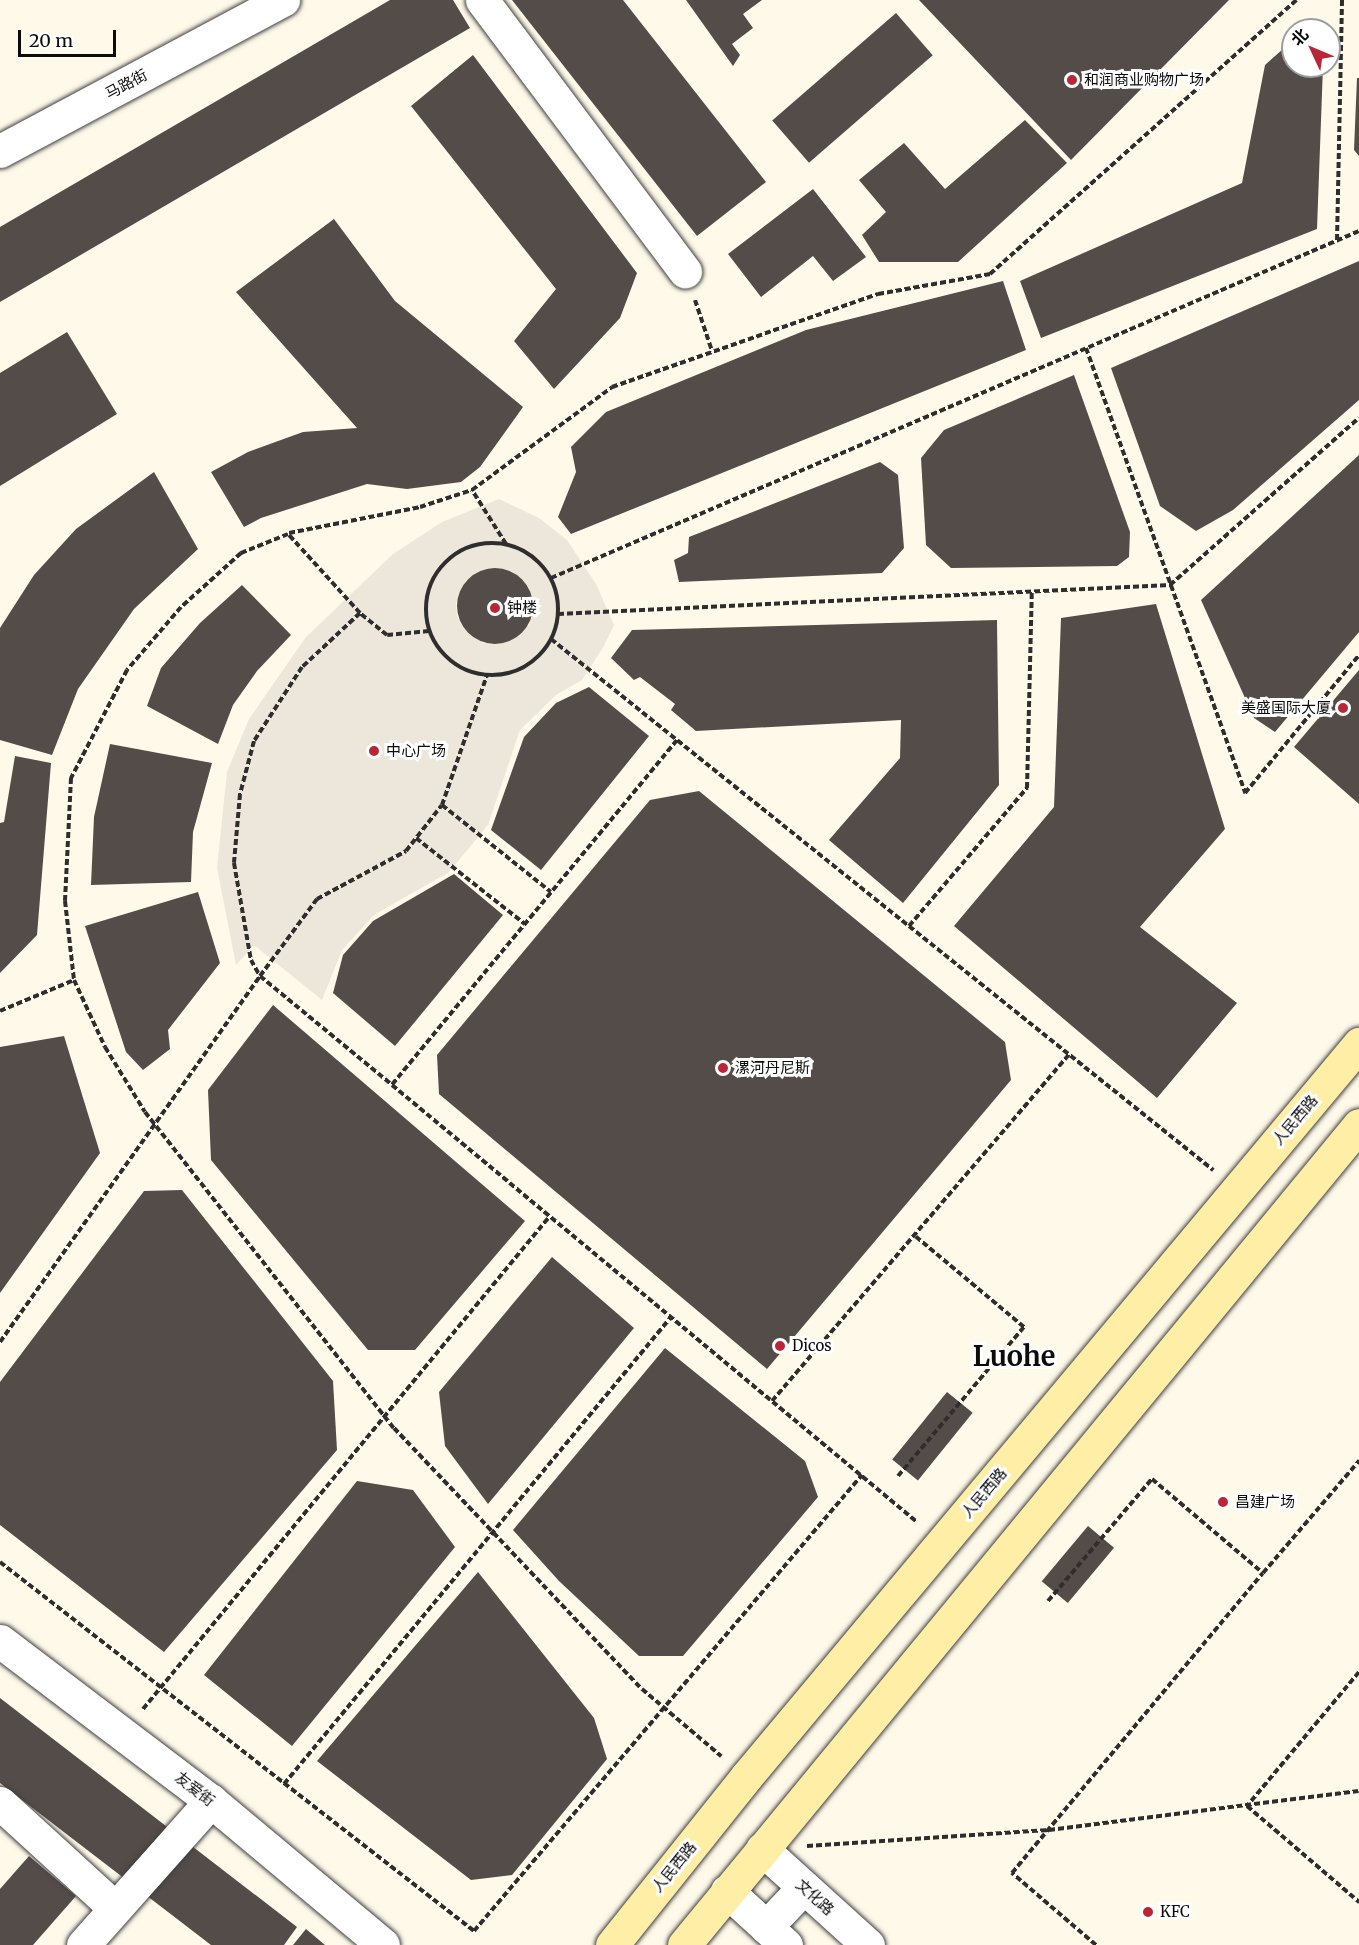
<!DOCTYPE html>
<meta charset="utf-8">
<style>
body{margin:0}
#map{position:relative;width:1359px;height:1945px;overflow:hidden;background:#fff9ea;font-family:Merriweather,"Noto Sans SC",serif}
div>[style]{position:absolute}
.plaza>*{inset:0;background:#ede7db}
.building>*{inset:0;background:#544c48;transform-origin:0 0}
.round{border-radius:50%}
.path>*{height:4px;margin-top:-2px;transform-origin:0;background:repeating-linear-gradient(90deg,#2e2e2e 0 6px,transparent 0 9px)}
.path>.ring{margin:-2px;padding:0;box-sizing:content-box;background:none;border:4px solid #2e2e2e;border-radius:50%}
.roads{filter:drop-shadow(0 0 2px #3f3f3f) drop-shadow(0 0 2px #3f3f3f)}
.minor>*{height:33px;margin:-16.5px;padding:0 16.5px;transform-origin:16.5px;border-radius:16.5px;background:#fff}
.tertiary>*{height:33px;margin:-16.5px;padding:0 16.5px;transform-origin:16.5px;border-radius:16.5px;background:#fff}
.secondary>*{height:33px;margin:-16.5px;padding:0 16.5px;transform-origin:16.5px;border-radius:16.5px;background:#feeea6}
.dots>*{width:16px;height:16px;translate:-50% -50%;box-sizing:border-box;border:3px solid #fff;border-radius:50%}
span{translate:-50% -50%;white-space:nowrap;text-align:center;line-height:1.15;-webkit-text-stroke:6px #fff;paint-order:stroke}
.poi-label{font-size:15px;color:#0c0c0c}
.left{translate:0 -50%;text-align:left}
.right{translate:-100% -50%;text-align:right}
.street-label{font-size:15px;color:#0c0c0c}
.town-label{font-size:27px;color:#0c0c0c;font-weight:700}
.north{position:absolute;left:1281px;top:18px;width:60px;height:60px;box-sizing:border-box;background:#fff;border:2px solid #9e9e9e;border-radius:50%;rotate:314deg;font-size:16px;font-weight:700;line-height:24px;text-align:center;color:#0c0c0c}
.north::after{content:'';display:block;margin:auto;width:21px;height:27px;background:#b92637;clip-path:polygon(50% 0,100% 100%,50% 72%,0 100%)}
.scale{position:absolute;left:18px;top:30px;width:98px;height:27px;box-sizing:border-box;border:3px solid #0c0c0c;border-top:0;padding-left:8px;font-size:18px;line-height:21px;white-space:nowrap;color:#0c0c0c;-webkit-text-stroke:4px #fff;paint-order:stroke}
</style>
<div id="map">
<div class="plaza">
<div style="clip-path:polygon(evenodd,499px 499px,539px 518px,567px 540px,596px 584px,614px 625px,604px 646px,582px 680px,556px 695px,520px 730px,488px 825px,449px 872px,374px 915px,342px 950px,322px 1000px,254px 945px,236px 965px,217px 868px,227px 772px,249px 719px,306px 637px,393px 554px,442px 522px,499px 499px,487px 568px,512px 571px,529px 588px,533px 600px,529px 625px,509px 642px,483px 643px,463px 628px,457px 616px,456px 603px,466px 580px,487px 568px)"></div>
</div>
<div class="building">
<div style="clip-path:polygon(390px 0,453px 0,470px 28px,0 302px,0 227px)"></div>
<div style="clip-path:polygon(512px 0,623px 0,766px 182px,697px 236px)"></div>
<div style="clip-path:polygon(686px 0,762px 0,743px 14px,753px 28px,732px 44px,740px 55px,733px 66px)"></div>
<div style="clip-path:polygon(919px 0,1229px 0,1071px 160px)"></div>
<div style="left:896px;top:13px;width:56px;height:164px;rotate:49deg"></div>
<div style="clip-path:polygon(1313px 23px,1320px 30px,1305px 30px)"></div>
<div style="clip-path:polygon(1293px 40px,1293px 66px,1323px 66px,1317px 229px,1041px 338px,1020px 281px,1242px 183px,1265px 65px)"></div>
<div style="clip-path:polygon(473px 55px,637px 273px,620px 318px,554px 389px,514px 341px,556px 289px,411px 106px)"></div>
<div style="clip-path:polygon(1357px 78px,1359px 78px,1359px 156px,1354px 150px)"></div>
<div style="clip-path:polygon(1025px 120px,1067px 163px,958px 262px,879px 262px,862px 235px,886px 212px,859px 180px,904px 143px,945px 189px)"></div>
<div style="clip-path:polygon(813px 189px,866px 257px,833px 281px,813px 256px,761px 297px,728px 254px)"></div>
<div style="clip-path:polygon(334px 219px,395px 301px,523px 407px,480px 467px,461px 482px,407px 489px,367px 484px,261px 518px,244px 527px,211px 472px,248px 452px,303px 432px,357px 428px,236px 292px)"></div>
<div style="clip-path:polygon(1359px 261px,1359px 400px,1233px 510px,1196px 531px,1160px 506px,1111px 368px)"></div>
<div style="clip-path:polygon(1003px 281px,1026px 350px,571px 534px,558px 517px,576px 472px,571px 447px,606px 412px,806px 330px)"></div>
<div style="clip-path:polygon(67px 332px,117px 414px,0 486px,0 373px)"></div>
<div style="clip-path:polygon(1074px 375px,1130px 532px,1129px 557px,1117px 566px,951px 568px,926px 545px,921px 458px,944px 430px)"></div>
<div style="clip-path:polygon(1359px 455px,1359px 632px,1275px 732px,1254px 718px,1201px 600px)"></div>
<div style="clip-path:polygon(880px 462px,898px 475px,904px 548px,882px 573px,679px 582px,674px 560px,688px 553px,689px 537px)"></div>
<div style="clip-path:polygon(154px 472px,198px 549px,134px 609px,78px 689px,52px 755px,0 740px,0 628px,34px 575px,76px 529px)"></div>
<div class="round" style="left:457px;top:568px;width:76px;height:76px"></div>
<div style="clip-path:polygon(242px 585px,291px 635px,257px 671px,233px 705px,218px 744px,147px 706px,161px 668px,200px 623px)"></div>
<div style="clip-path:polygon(1156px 604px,1225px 829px,1140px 927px,1237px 1003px,1157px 1098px,954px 926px,1054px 807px,1061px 618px)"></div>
<div style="clip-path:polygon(997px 620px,999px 785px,903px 903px,829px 840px,900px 758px,901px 720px,696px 731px,671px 710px,675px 704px,640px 677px,634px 680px,611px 658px,632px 630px)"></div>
<div style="clip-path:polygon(1359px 670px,1359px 804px,1294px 747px)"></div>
<div style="clip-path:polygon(589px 687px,649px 736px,541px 870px,491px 830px,524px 737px,556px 703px)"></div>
<div style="clip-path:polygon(110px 744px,212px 763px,193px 832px,191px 882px,91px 885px,94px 817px)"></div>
<div style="clip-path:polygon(15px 756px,51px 763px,37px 935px,0 973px,0 823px,4px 822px)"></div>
<div style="clip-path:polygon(699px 791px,1005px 1042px,1011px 1080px,767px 1369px,439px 1094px,437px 1055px,650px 800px)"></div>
<div style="clip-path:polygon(454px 874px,503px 915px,395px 1046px,333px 993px,343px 955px,373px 921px)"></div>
<div style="clip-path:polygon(198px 892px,220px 963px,168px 1030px,170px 1049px,143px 1070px,126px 1052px,85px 926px)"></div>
<div style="clip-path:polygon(273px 1005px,525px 1221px,415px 1350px,368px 1350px,211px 1160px,208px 1090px)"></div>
<div style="clip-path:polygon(64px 1036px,100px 1153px,0 1293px,0 1047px)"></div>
<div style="clip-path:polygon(182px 1190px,333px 1381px,337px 1450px,164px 1652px,0 1525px,0 1382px,144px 1191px)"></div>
<div style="clip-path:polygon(552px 1257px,634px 1328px,488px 1504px,445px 1446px,439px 1392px)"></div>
<div style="clip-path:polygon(665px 1348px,805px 1461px,818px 1497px,683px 1656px,639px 1656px,559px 1581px,513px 1530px)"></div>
<div style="left:947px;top:1392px;width:33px;height:87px;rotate:39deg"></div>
<div style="clip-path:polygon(357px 1481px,413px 1490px,455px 1547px,292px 1746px,204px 1675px)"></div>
<div style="left:1088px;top:1526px;width:34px;height:72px;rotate:40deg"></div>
<div style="clip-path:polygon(478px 1572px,594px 1718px,607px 1759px,512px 1875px,471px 1880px,317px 1761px)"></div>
<div style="clip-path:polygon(0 1698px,297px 1927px,284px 1945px,211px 1945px,0 1783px)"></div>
<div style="clip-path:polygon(29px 1856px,76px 1896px,33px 1945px,0 1945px,0 1889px)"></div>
<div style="clip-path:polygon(306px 1929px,325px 1945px,293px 1945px)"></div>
</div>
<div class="path">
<div style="left:1337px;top:240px;width:240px;rotate:-88.8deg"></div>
<div style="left:695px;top:300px;width:54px;rotate:71.6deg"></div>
<div style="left:1086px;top:348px;width:473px;rotate:70.3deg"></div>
<div style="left:1245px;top:793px;width:179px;rotate:-50.4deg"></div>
<div style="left:289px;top:533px;width:134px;rotate:-11.2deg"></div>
<div style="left:420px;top:507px;width:55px;rotate:-18.1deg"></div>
<div class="ring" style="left:426px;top:543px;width:128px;height:128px"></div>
<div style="left:506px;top:544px;width:64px;rotate:-122.2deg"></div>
<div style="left:472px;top:490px;width:174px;rotate:-36.3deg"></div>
<div style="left:612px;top:387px;width:282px;rotate:-19.3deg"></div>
<div style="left:878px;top:294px;width:114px;rotate:-10.1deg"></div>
<div style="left:990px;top:274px;width:411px;rotate:-41.8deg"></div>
<div style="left:551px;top:578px;width:879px;rotate:-23.24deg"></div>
<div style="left:360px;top:613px;width:79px;rotate:137deg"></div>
<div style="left:302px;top:667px;width:88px;rotate:123deg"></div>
<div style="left:254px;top:741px;width:55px;rotate:104.8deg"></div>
<div style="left:240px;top:794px;width:69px;rotate:95deg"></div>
<div style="left:234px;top:863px;width:98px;rotate:80.1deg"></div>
<div style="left:251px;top:960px;width:18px;rotate:61deg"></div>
<div style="left:260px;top:976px;width:96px;rotate:-53.5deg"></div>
<div style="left:317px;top:899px;width:101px;rotate:-28.3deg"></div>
<div style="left:406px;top:851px;width:58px;rotate:-52deg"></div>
<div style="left:442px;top:805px;width:138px;rotate:-70.9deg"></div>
<div style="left:558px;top:614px;width:613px;rotate:-2.71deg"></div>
<div style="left:1170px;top:585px;width:252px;rotate:-41.5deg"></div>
<div style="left:429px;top:631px;width:42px;rotate:174.6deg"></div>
<div style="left:387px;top:635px;width:35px;rotate:-141deg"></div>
<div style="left:360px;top:613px;width:107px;rotate:-132.3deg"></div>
<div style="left:288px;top:534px;width:51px;rotate:158deg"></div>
<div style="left:241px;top:553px;width:81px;rotate:138deg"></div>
<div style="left:181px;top:607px;width:83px;rotate:130.6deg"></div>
<div style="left:127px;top:670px;width:122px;rotate:117.4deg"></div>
<div style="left:71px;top:778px;width:123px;rotate:92.8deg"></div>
<div style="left:65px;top:901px;width:80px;rotate:83.5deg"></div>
<div style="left:74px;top:980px;width:74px;rotate:65.2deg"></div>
<div style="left:105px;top:1047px;width:76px;rotate:58.4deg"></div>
<div style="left:145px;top:1112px;width:402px;rotate:51.8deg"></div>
<div style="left:394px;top:1428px;width:360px;rotate:46.5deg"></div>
<div style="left:642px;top:1689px;width:104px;rotate:40.3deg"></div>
<div style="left:551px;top:639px;width:849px;rotate:38.73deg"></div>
<div style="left:677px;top:740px;width:447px;rotate:129.6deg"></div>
<div style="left:392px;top:1085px;width:683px;rotate:39.77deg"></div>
<div style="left:442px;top:805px;width:139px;rotate:38.6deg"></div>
<div style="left:416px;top:838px;width:139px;rotate:38.3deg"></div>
<div style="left:909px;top:926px;width:182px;rotate:-49.5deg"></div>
<div style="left:1027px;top:788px;width:198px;rotate:-88.6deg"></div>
<div style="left:0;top:1011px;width:80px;rotate:-22.7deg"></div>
<div style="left:0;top:1342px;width:449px;rotate:-54.6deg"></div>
<div style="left:260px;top:976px;width:171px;rotate:39.5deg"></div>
<div style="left:772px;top:1401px;width:457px;rotate:-49.4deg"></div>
<div style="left:898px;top:1476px;width:195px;rotate:-49.8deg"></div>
<div style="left:1024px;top:1327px;width:143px;rotate:-140.1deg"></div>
<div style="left:0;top:1562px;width:601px;rotate:37.9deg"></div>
<div style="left:474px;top:1931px;width:599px;rotate:-49.61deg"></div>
<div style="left:1048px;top:1601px;width:160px;rotate:-49.6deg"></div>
<div style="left:1152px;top:1479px;width:145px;rotate:40.3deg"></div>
<div style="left:1263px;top:1573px;width:148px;rotate:-49.4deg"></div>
<div style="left:1359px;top:1672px;width:175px;rotate:129.9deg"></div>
<div style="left:1247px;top:1806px;width:148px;rotate:40.6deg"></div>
<div style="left:143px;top:1709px;width:638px;rotate:-50.47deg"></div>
<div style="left:284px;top:1784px;width:607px;rotate:-50.35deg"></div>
<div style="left:807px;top:1846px;width:243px;rotate:-3.8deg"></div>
<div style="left:1049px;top:1830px;width:312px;rotate:-7.2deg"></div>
<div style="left:1096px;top:1945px;width:111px;rotate:-139.4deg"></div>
<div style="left:1012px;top:1873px;width:391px;rotate:-50.1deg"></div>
</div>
<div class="roads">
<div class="minor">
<div style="left:482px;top:0;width:339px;rotate:53.2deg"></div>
<div style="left:0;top:1803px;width:156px;rotate:42.4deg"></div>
<div style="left:83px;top:1945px;width:193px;rotate:-48.4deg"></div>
</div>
<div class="tertiary">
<div style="left:0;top:151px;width:321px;rotate:-28.1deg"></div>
<div style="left:0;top:1641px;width:265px;rotate:37.2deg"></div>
<div style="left:211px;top:1801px;width:224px;rotate:39.9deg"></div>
<div style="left:762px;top:1849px;width:143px;rotate:42.2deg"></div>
<div style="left:727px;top:1891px;width:80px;rotate:42.5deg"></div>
<div style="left:766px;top:1927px;width:55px;rotate:-46.5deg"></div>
</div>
<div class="secondary">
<div style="left:612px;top:1945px;width:215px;rotate:-51.4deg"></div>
<div style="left:746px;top:1777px;width:956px;rotate:-50.09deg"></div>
<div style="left:684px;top:1945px;width:1062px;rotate:-50.54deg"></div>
</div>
</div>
<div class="dots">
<div style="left:1072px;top:80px;background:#b92637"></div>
<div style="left:495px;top:608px;background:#b92637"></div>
<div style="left:1343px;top:708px;background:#b92637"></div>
<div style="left:374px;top:751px;background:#b92637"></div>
<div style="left:723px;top:1068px;background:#b92637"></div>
<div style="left:780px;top:1346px;background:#b92637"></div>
<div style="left:1223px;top:1502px;background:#b92637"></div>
<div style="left:1148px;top:1912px;background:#b92637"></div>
</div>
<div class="poi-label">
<span class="left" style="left:1084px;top:80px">和润商业购物广场</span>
<span class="left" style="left:507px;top:608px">钟楼</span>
<span class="right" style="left:1331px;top:708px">美盛国际大厦</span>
<span class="left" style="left:386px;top:751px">中心广场</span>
<span class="left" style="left:735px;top:1068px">漯河丹尼斯</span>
<span class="left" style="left:792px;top:1346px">Dicos</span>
<span class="left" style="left:1235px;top:1502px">昌建广场</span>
<span class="left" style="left:1160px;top:1912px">KFC</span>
</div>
<div class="street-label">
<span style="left:126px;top:84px;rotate:-28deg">马路街</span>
<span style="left:1295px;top:1120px;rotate:-50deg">人民西路</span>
<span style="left:984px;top:1493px;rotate:-50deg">人民西路</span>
<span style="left:195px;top:1789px;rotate:38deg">友爱街</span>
<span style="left:674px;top:1867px;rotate:-51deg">人民西路</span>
<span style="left:815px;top:1897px;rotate:42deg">文化路</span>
</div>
<div class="town-label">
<span style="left:1014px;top:1357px">Luohe</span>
</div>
<div class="north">北</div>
<div class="scale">20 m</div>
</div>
